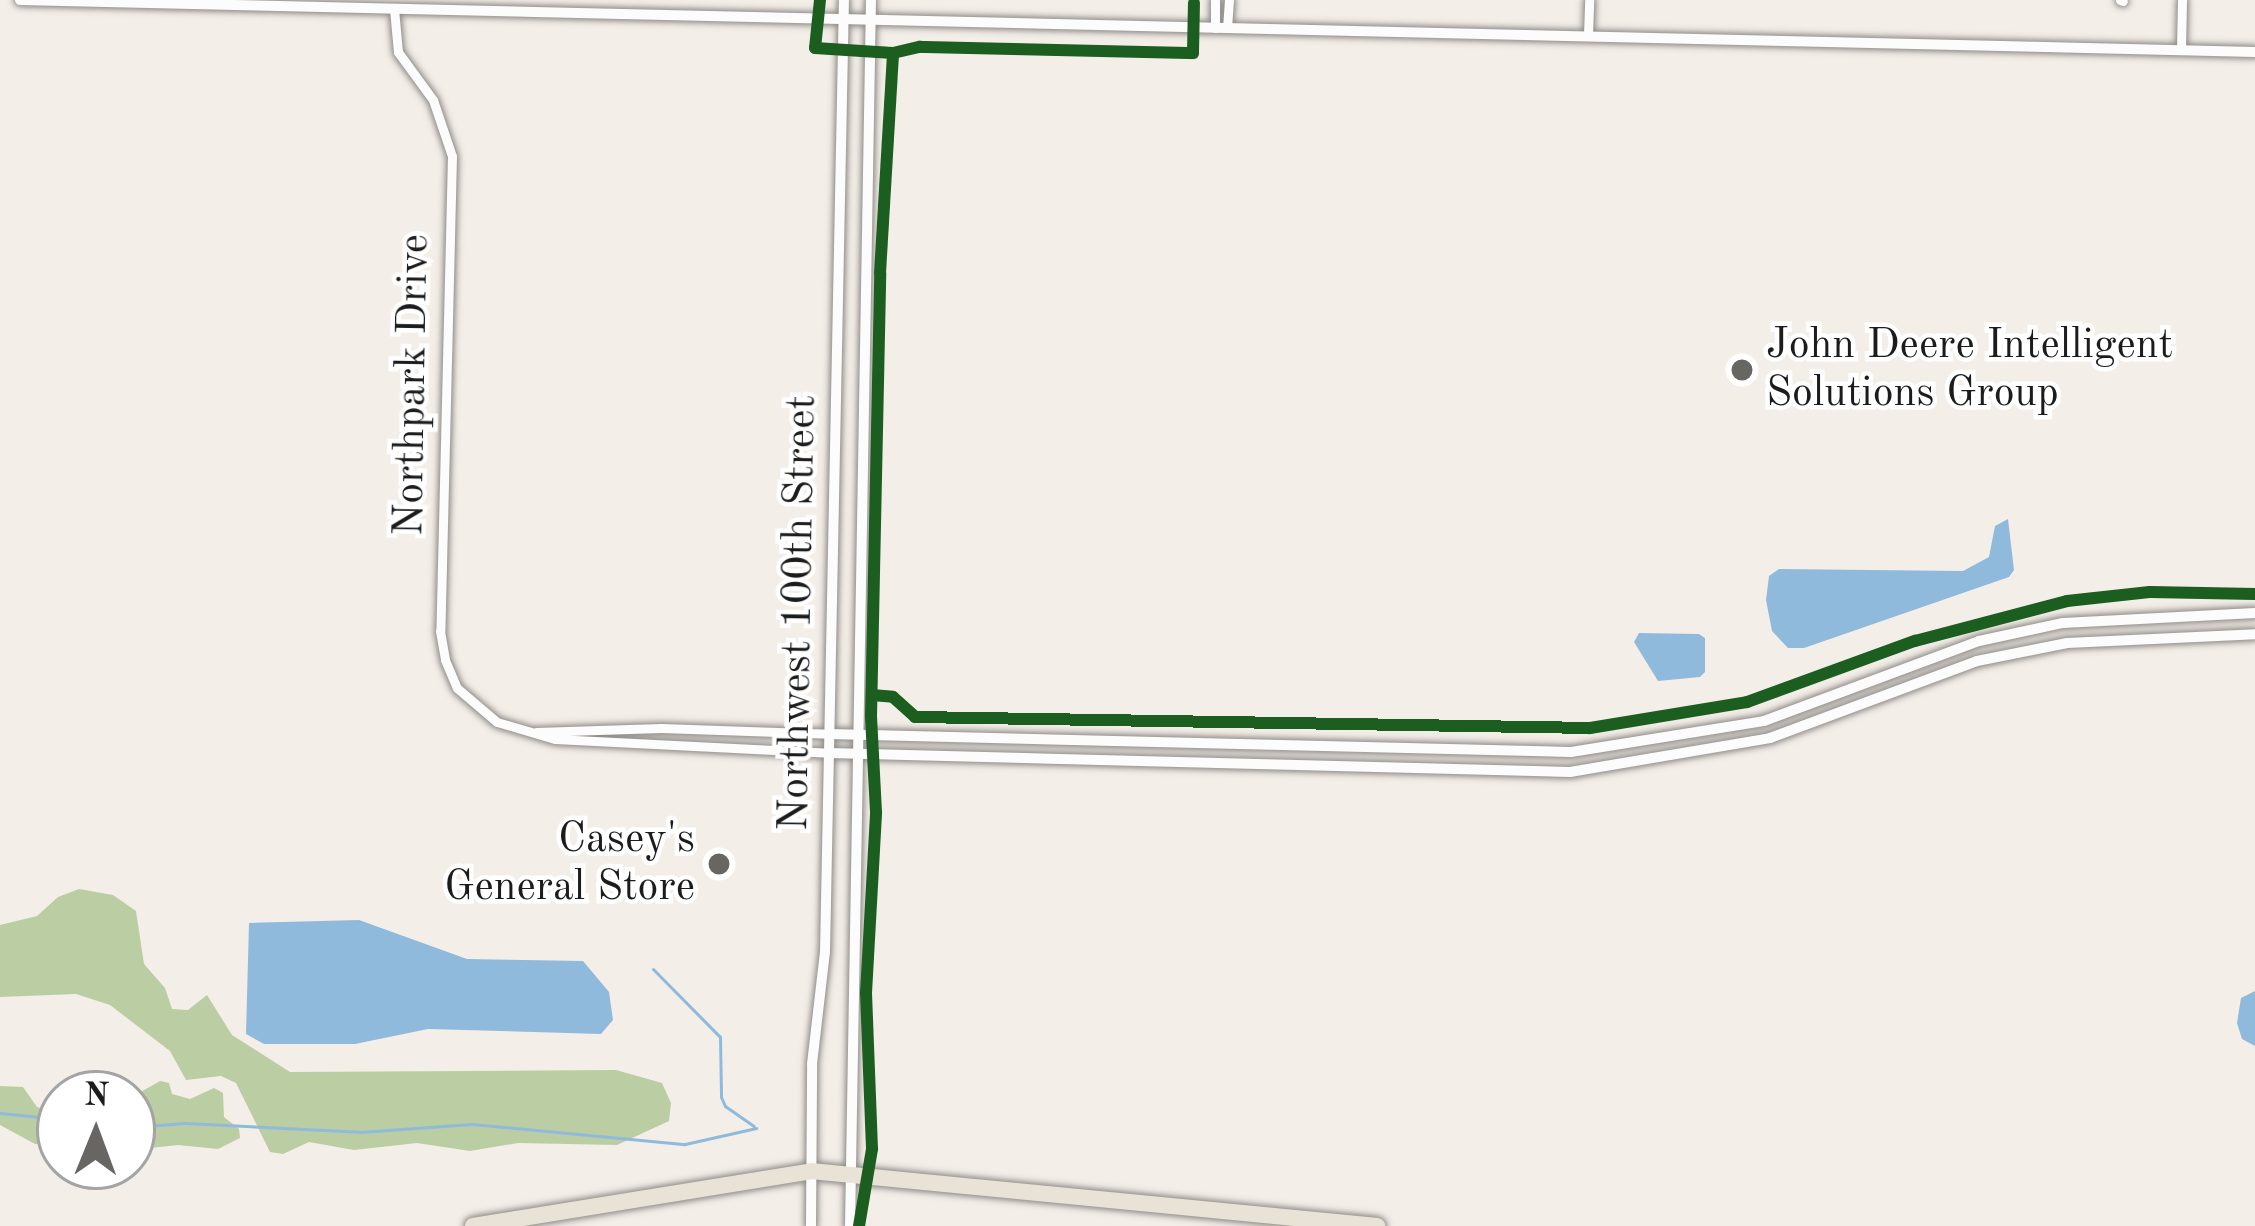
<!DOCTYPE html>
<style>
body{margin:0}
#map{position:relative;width:2255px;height:1226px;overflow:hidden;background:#f4eee8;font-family:"Old Standard TT",serif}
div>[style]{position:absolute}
.forest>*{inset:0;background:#bbcda2}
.water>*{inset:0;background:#90badc}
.stream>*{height:3px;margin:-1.5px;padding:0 1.5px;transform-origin:1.5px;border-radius:1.5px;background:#90badc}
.roads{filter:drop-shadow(0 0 3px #8f8c89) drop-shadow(0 0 3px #8f8c89)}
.minor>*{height:9px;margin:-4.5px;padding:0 4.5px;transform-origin:4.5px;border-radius:4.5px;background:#fdfcfc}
.tertiary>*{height:10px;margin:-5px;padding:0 5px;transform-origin:5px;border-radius:5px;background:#fdfcfc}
.motorway>*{height:16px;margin:-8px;padding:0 8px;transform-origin:8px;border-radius:8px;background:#e9e3d7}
.cycleway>*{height:12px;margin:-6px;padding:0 6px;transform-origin:6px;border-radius:6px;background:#1b5e20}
.dots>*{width:33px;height:33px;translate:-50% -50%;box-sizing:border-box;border:6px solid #fff;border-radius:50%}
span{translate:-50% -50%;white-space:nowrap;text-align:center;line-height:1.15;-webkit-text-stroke:9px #fff;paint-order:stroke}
.poi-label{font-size:42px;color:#1c1c1c}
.left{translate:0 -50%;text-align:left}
.right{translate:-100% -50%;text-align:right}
.street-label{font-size:42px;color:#1c1c1c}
.north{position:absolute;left:36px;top:1070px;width:120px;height:120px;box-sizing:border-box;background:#fff;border:3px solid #a4a4a4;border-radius:50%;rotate:1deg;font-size:33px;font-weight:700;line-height:48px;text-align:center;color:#1c1c1c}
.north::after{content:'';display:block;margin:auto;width:42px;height:54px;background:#686663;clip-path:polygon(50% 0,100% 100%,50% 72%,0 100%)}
</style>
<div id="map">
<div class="forest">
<div style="clip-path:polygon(79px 889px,113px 895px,136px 911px,144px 964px,165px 988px,172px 1009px,188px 1010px,207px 995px,232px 1035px,290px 1072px,616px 1070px,662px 1083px,671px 1103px,669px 1121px,617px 1145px,518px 1143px,470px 1151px,417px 1143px,354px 1150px,309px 1142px,283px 1154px,270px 1152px,236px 1083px,221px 1076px,186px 1080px,170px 1051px,110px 1005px,76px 994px,0 997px,0 925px,37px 916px,58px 897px)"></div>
<div style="clip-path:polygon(160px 1081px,169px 1083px,172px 1094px,190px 1099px,214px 1088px,223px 1093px,224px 1117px,239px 1129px,240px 1138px,218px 1149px,178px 1145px,132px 1150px,132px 1097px)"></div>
<div style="clip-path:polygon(0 1086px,23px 1087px,37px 1107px,60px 1113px,60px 1143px,35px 1144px,0 1125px)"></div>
</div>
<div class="water">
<div style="clip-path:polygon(2008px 519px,2014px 570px,2009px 577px,1804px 648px,1788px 648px,1772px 631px,1766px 600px,1769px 576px,1779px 569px,1963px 571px,1989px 557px,1995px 526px)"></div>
<div style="clip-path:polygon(1639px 633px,1699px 634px,1705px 638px,1705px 672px,1700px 677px,1658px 681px,1634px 642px)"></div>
<div style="clip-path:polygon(359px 920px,467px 959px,583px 961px,609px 992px,613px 1020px,601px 1034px,428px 1029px,355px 1044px,264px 1044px,246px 1034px,249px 923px)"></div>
<div style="clip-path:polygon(2255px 991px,2255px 1046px,2242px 1039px,2237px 1023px,2241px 998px)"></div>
</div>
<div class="stream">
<div style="left:653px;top:969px;width:95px;rotate:45.4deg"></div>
<div style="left:720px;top:1037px;width:60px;rotate:89deg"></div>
<div style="left:721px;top:1097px;width:10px;rotate:66deg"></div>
<div style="left:725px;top:1106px;width:35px;rotate:35deg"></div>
<div style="left:0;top:1113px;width:60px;rotate:5.7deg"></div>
<div style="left:132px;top:1127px;width:53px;rotate:-4.3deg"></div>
<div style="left:185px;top:1123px;width:175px;rotate:2.9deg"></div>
<div style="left:360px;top:1132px;width:112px;rotate:-4.1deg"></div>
<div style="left:472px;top:1124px;width:214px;rotate:5.4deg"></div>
<div style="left:685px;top:1144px;width:73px;rotate:-12.7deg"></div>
</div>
<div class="roads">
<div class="minor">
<div style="left:2120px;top:0;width:3px;rotate:18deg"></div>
<div style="left:394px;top:9px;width:43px;rotate:84.7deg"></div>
<div style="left:398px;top:52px;width:59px;rotate:53.9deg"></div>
<div style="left:433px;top:100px;width:59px;rotate:71.3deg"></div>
<div style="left:452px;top:156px;width:475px;rotate:91.4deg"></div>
<div style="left:440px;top:631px;width:29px;rotate:80deg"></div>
<div style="left:445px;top:660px;width:30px;rotate:67deg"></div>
<div style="left:457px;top:688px;width:52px;rotate:40.4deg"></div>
<div style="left:497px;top:722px;width:60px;rotate:16.3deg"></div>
<div style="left:555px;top:739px;width:274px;rotate:2.9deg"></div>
<div style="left:1215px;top:28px;width:28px;rotate:-90deg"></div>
<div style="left:1227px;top:28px;width:28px;rotate:-86deg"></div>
<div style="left:1588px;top:35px;width:35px;rotate:-88deg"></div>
<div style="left:2181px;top:49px;width:49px;rotate:-88.8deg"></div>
<div style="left:536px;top:732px;width:125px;rotate:-1.8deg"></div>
<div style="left:661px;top:728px;width:168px;rotate:2deg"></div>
</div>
<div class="tertiary">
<div style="left:20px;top:0;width:2236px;rotate:1.33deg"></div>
<div style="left:829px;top:734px;width:742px;rotate:1.39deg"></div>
<div style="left:1571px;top:752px;width:195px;rotate:-9.1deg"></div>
<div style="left:1764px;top:721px;width:229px;rotate:-20.4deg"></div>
<div style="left:1979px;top:641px;width:86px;rotate:-12.1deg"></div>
<div style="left:2063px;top:623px;width:192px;rotate:-3deg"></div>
<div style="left:829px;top:753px;width:741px;rotate:1.47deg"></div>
<div style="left:1570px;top:772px;width:203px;rotate:-9.6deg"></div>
<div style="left:1770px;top:738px;width:221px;rotate:-20.4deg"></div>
<div style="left:1977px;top:661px;width:92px;rotate:-11.3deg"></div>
<div style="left:2067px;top:643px;width:188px;rotate:-2.7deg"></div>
<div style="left:811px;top:1226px;width:162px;rotate:-89.6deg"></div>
<div style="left:812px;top:1064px;width:113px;rotate:-83.4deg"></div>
<div style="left:825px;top:952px;width:952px;rotate:-88.86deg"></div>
<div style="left:850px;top:1226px;width:1226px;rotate:-89.02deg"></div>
</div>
<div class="motorway">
<div style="left:473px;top:1226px;width:342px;rotate:-9.2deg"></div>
<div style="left:811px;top:1171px;width:569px;rotate:5.55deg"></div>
</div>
</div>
<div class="cycleway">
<div style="left:820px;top:0;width:48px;rotate:95.9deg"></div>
<div style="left:815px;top:48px;width:78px;rotate:3.7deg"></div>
<div style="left:893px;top:53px;width:28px;rotate:-13deg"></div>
<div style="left:920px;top:47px;width:273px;rotate:1.3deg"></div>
<div style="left:1193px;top:53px;width:50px;rotate:-88.9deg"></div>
<div style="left:872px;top:695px;width:21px;rotate:5deg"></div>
<div style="left:893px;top:697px;width:30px;rotate:42deg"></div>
<div style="left:915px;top:717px;width:675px;rotate:0.93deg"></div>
<div style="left:1590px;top:728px;width:159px;rotate:-9.4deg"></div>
<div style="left:1747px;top:702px;width:179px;rotate:-20deg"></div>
<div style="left:1915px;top:641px;width:157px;rotate:-14.7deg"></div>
<div style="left:2067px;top:601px;width:83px;rotate:-6.2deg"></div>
<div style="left:2150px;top:592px;width:105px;rotate:1.1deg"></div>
<div style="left:859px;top:1226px;width:78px;rotate:-80.4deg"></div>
<div style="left:872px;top:1149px;width:156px;rotate:-92.2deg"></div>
<div style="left:866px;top:993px;width:181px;rotate:-86.8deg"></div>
<div style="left:876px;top:812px;width:96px;rotate:-93deg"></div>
<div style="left:871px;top:716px;width:443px;rotate:-88.8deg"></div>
<div style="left:880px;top:273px;width:220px;rotate:-86.6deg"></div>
</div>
<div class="dots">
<div style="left:1742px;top:370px;background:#686663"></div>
<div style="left:719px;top:864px;background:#686663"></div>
</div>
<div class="poi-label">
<span class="left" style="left:1766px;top:370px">John Deere Intelligent<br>Solutions Group</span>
<span class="right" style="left:695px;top:864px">Casey's<br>General Store</span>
</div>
<div class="street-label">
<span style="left:413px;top:385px;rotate:-89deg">Northpark Drive</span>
<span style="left:799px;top:613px;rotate:-89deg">Northwest 100th Street</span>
</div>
<div class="north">N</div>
</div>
